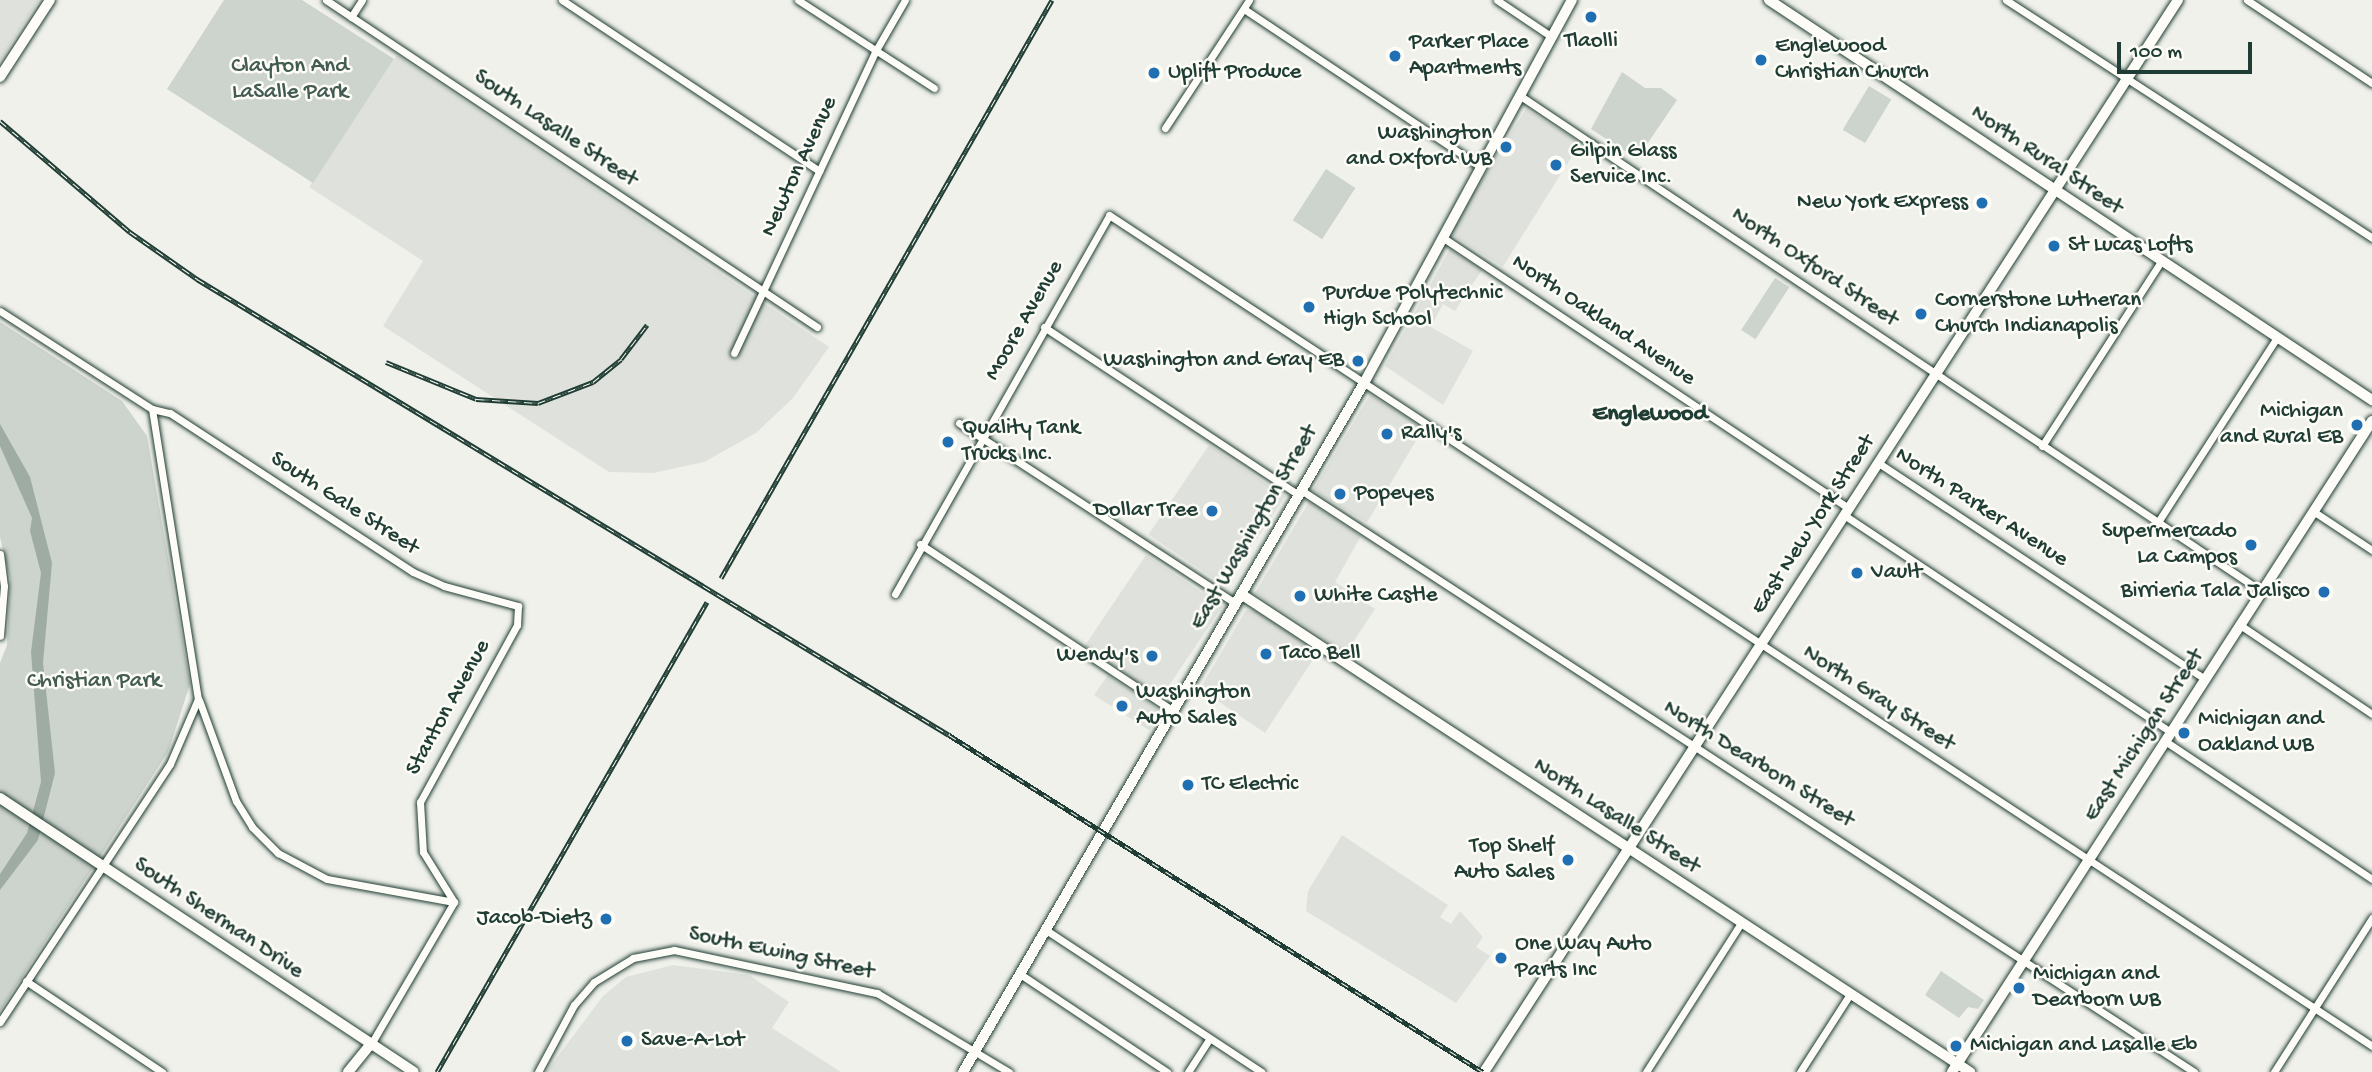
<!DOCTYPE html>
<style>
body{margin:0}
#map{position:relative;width:2372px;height:1072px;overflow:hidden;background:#f0f1eb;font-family:"Gochi Hand",sans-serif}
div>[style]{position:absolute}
.built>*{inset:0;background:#dfe2dc;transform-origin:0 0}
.green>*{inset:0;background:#cdd3cd;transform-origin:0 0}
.water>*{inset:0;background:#9faca4}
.roads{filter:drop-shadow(0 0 2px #1f3d34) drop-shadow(0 0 2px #1f3d34)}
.street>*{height:7px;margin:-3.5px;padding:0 3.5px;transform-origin:3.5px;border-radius:3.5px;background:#fdfcf7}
.secondary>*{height:10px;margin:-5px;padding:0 5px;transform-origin:5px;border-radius:5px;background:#fdfcf7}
.primary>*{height:10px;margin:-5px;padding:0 5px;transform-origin:5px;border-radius:5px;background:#fdfcf7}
.rail>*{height:5px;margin-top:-2.5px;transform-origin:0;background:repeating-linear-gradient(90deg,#fdfcf7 0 8px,#1f3d34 0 16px);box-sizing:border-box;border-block:2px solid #1f3d34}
.dots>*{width:19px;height:19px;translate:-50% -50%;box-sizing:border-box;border:4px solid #fdfcf7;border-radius:50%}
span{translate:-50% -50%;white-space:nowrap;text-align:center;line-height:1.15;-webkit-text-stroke:5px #fdfcf7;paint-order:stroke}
.poi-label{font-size:23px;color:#1f3d34}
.left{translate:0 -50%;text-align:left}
.right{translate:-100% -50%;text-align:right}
.park-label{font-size:23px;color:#425b53}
.street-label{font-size:23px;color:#1f3d34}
.neighbourhood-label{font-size:24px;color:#1f3d34;font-weight:700}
.scale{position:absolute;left:2117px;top:42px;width:135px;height:32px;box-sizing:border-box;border:4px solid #1f3d34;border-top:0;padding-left:9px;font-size:21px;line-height:24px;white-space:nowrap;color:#1f3d34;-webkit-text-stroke:5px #fdfcf7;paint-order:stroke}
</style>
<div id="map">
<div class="built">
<div style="clip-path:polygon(0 0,39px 0,0 61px)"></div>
<div style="clip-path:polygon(397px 55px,829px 347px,793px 398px,756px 433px,704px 462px,653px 473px,609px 472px,383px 326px,423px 261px,309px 187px)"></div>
<div style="left:1526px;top:109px;width:64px;height:146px;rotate:32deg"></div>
<div style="clip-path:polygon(1450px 249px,1482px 270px,1455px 311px,1443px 304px,1431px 327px,1473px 351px,1443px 405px,1385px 366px)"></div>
<div style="left:1370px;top:395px;width:63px;height:111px;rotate:31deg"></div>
<div style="left:1209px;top:445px;width:92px;height:108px;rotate:34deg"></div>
<div style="clip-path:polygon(1309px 502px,1361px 536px,1335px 582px,1375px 609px,1346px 653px,1255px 593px)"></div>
<div style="left:1146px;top:555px;width:92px;height:110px;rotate:34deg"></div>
<div style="clip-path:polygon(1246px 610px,1256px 611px,1318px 652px,1265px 733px,1200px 689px)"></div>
<div style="clip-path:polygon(1108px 675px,1158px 709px,1150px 731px,1094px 695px)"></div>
<div style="clip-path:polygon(1342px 835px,1448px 905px,1440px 917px,1451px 924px,1460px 911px,1483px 937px,1476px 947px,1490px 956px,1456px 1003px,1306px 911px,1308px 891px)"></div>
<div style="clip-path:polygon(673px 965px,749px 975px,789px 1002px,772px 1028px,841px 1072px,546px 1072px,603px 996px,626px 977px)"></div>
</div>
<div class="green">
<div style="clip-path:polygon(224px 0,302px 0,394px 59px,313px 183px,167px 89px)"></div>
<div style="clip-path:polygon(1622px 72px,1645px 88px,1661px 88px,1677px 100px,1637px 159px,1591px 129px)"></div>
<div style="left:1869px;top:86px;width:26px;height:51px;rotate:31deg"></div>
<div style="left:1326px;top:169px;width:35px;height:61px;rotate:33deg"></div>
<div style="left:1775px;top:278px;width:17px;height:62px;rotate:33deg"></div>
<div style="clip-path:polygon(0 322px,122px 401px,147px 436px,190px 684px,168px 752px,0 1011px,0 663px,7px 645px,10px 579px,0 537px)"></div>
<div style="clip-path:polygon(1941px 971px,1984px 1000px,1978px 1009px,1968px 1007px,1959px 1018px,1925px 995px)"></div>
</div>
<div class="water">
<div style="clip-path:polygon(0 424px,30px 477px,52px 563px,43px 663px,55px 773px,38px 840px,0 890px,0 874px,27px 833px,41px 782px,31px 652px,41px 573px,30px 531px,32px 518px,0 446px)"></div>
</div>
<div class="roads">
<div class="street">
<div style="left:326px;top:0;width:590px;rotate:33.66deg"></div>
<div style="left:562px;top:0;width:309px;rotate:33.6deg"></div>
<div style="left:798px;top:0;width:162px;rotate:32.9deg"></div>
<div style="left:1497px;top:0;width:66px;rotate:33.9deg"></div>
<div style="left:2006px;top:0;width:437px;rotate:33deg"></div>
<div style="left:2247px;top:0;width:150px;rotate:33.6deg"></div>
<div style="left:1244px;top:9px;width:285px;rotate:33.7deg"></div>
<div style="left:351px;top:17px;width:20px;rotate:-57deg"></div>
<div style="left:1519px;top:95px;width:893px;rotate:33.76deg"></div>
<div style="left:1165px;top:128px;width:153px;rotate:-56.7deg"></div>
<div style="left:1442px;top:237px;width:488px;rotate:33.7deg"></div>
<div style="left:0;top:311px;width:181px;rotate:32.8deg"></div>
<div style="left:152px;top:409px;width:294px;rotate:81deg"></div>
<div style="left:198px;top:699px;width:71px;rotate:113.3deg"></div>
<div style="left:170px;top:764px;width:309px;rotate:123.4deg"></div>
<div style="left:1044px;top:327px;width:305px;rotate:33.4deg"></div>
<div style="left:734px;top:353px;width:332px;rotate:-64.9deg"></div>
<div style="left:875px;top:52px;width:60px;rotate:-60deg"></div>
<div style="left:152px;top:409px;width:18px;rotate:13deg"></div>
<div style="left:170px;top:413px;width:290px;rotate:33.2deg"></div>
<div style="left:413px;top:572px;width:34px;rotate:24deg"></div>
<div style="left:444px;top:586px;width:77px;rotate:15.1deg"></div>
<div style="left:518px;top:606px;width:19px;rotate:93deg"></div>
<div style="left:517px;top:625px;width:202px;rotate:118.7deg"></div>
<div style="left:420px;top:802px;width:50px;rotate:86.6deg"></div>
<div style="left:423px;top:852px;width:59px;rotate:58.2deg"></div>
<div style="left:454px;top:902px;width:164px;rotate:120.3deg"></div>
<div style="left:959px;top:423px;width:330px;rotate:33.1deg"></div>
<div style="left:2042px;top:446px;width:220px;rotate:-57.2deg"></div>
<div style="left:1877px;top:462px;width:393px;rotate:33.5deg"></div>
<div style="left:1301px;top:490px;width:1066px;rotate:33.09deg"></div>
<div style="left:2313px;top:511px;width:71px;rotate:33.5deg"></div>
<div style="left:1844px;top:515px;width:392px;rotate:33.6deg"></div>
<div style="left:2158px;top:522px;width:220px;rotate:-57.2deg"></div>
<div style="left:920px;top:544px;width:303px;rotate:33.4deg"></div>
<div style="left:0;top:554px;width:32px;rotate:83deg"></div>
<div style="left:4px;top:586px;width:50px;rotate:94.6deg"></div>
<div style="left:895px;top:594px;width:435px;rotate:-60.5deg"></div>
<div style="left:1109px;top:215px;width:1512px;rotate:33.34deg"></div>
<div style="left:2240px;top:625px;width:159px;rotate:34deg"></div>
<div style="left:199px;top:700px;width:108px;rotate:69.9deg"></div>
<div style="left:236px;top:801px;width:31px;rotate:58deg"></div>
<div style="left:252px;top:827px;width:37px;rotate:45deg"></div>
<div style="left:278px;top:853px;width:55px;rotate:28deg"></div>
<div style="left:327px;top:879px;width:129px;rotate:10.3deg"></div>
<div style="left:2165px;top:741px;width:249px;rotate:33.7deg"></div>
<div style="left:1046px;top:930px;width:258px;rotate:33.4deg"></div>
<div style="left:1020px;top:974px;width:177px;rotate:33.7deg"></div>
<div style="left:26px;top:981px;width:164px;rotate:33.8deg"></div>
<div style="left:538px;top:1072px;width:76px;rotate:-61.8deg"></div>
<div style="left:574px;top:1005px;width:30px;rotate:-49deg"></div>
<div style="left:594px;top:982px;width:46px;rotate:-31.6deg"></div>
<div style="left:633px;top:958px;width:42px;rotate:-11deg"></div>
<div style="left:674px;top:950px;width:208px;rotate:12deg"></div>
<div style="left:877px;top:993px;width:154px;rotate:30.9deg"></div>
<div style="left:1188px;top:1072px;width:40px;rotate:-57.1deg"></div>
<div style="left:1646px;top:1072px;width:177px;rotate:-57.5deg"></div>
<div style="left:1800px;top:1072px;width:93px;rotate:-57.3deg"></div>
<div style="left:2274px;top:1072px;width:183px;rotate:-57.5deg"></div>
</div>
<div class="secondary">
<div style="left:1769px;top:0;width:724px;rotate:33.56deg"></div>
<div style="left:0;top:77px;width:92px;rotate:-57deg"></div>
<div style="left:1241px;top:594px;width:872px;rotate:33.25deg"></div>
<div style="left:0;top:798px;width:496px;rotate:33.5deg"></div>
<div style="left:348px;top:1072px;width:36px;rotate:-51deg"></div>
<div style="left:1484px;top:1072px;width:1277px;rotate:-57.08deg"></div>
<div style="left:1952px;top:1072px;width:775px;rotate:-57.17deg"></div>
</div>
<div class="primary">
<div style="left:963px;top:1072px;width:797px;rotate:-59.8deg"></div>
<div style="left:1364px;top:383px;width:436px;rotate:-61.5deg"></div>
</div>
</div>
<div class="rail">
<div style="left:0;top:121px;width:171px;rotate:40.5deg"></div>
<div style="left:130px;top:232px;width:82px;rotate:35deg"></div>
<div style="left:197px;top:279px;width:879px;rotate:31.23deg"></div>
<div style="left:949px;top:735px;width:631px;rotate:32.26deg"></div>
<div style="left:386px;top:362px;width:97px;rotate:22.3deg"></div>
<div style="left:476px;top:399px;width:62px;rotate:3.7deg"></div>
<div style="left:538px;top:403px;width:59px;rotate:-20.9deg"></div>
<div style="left:593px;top:382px;width:36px;rotate:-39deg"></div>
<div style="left:621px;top:359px;width:43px;rotate:-52.6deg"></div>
<div style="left:721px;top:578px;width:666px;rotate:-60.2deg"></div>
<div style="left:437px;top:1072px;width:542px;rotate:-60.12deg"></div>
</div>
<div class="dots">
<div style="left:1591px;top:17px;background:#1f6fb2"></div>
<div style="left:1395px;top:56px;background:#1f6fb2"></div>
<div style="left:1761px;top:60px;background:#1f6fb2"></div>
<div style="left:1154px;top:73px;background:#1f6fb2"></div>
<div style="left:1506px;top:147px;background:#1f6fb2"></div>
<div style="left:1556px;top:165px;background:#1f6fb2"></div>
<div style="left:1982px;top:203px;background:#1f6fb2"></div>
<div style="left:2054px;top:246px;background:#1f6fb2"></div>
<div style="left:1309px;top:307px;background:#1f6fb2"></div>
<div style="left:1921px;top:314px;background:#1f6fb2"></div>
<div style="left:1358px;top:361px;background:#1f6fb2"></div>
<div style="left:2357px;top:425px;background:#1f6fb2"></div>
<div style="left:1387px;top:434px;background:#1f6fb2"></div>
<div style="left:948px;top:442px;background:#1f6fb2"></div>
<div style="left:1340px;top:494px;background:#1f6fb2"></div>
<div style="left:1212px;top:511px;background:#1f6fb2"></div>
<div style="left:2251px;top:545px;background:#1f6fb2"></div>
<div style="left:1857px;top:573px;background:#1f6fb2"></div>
<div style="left:2324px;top:592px;background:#1f6fb2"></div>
<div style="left:1300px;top:596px;background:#1f6fb2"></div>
<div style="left:1266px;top:654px;background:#1f6fb2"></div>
<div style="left:1152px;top:656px;background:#1f6fb2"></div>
<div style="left:1122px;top:706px;background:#1f6fb2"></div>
<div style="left:2184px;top:733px;background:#1f6fb2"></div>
<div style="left:1188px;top:785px;background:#1f6fb2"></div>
<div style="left:1568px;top:860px;background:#1f6fb2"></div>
<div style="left:606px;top:919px;background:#1f6fb2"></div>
<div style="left:1501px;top:958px;background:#1f6fb2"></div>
<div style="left:2019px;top:988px;background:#1f6fb2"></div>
<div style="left:627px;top:1041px;background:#1f6fb2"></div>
<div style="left:1956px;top:1046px;background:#1f6fb2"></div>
</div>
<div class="poi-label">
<span style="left:1591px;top:42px">Tlaolli</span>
<span class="left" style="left:1409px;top:56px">Parker Place<br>Apartments</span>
<span class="left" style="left:1775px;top:60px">Englewood<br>Christian Church</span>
<span class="left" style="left:1168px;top:73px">Uplift Produce</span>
<span class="right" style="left:1492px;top:147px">Washington<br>and Oxford WB</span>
<span class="left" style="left:1570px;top:165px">Gilpin Glass<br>Service Inc.</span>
<span class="right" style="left:1968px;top:203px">New York Express</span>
<span class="left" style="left:2068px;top:246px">St Lucas Lofts</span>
<span class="left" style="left:1323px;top:307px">Purdue Polytechnic<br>High School</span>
<span class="left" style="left:1935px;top:314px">Cornerstone Lutheran<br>Church Indianapolis</span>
<span class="right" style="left:1344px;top:361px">Washington and Gray EB</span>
<span class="right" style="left:2343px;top:425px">Michigan<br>and Rural EB</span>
<span class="left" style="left:962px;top:442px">Quality Tank<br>Trucks Inc.</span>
<span class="left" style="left:1401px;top:434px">Rally's</span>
<span class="left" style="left:1354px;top:494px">Popeyes</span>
<span class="right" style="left:1198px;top:511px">Dollar Tree</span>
<span class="right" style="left:2237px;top:545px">Supermercado<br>La Campos</span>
<span class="left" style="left:1871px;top:573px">Vault</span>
<span class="right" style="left:2310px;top:592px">Birrieria Tala Jalisco</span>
<span class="left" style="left:1314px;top:596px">White Castle</span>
<span class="left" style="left:1280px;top:654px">Taco Bell</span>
<span class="right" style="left:1138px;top:656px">Wendy's</span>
<span class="left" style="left:1136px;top:706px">Washington<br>Auto Sales</span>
<span class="left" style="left:2198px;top:733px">Michigan and<br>Oakland WB</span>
<span class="left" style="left:1202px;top:785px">TC Electric</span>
<span class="right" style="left:1554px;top:860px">Top Shelf<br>Auto Sales</span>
<span class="right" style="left:592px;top:919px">Jacob-Dietz</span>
<span class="left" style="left:1515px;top:958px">One Way Auto<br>Parts Inc</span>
<span class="left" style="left:2033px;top:988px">Michigan and<br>Dearborn WB</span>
<span class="left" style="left:641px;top:1041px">Save-A-Lot</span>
<span class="left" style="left:1970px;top:1046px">Michigan and Lasalle Eb</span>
</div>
<div class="park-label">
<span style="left:290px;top:80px">Clayton And<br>LaSalle Park</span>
<span style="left:94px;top:682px">Christian Park</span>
</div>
<div class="street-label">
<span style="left:555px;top:129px;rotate:34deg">South Lasalle Street</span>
<span style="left:2046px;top:161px;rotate:34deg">North Rural Street</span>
<span style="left:800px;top:167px;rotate:-65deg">Newton Avenue</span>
<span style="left:1814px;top:268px;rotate:34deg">North Oxford Street</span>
<span style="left:1025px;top:321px;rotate:-60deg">Moore Avenue</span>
<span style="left:1603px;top:321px;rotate:34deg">North Oakland Avenue</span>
<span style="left:344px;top:504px;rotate:33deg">South Gale Street</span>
<span style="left:1981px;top:508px;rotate:33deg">North Parker Avenue</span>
<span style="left:1814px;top:525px;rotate:-57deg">East New York Street</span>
<span style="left:1255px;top:528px;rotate:-60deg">East Washington Street</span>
<span style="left:1878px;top:699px;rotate:33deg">North Gray Street</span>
<span style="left:449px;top:708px;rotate:-61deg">Stanton Avenue</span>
<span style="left:2145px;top:736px;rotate:-57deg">East Michigan Street</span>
<span style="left:1758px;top:765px;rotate:32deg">North Dearborn Street</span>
<span style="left:1616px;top:817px;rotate:33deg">North Lasalle Street</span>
<span style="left:218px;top:919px;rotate:34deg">South Sherman Drive</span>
<span style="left:781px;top:954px;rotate:12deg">South Ewing Street</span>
</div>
<div class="neighbourhood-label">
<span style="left:1650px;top:415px">Englewood</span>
</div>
<div class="scale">100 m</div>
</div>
